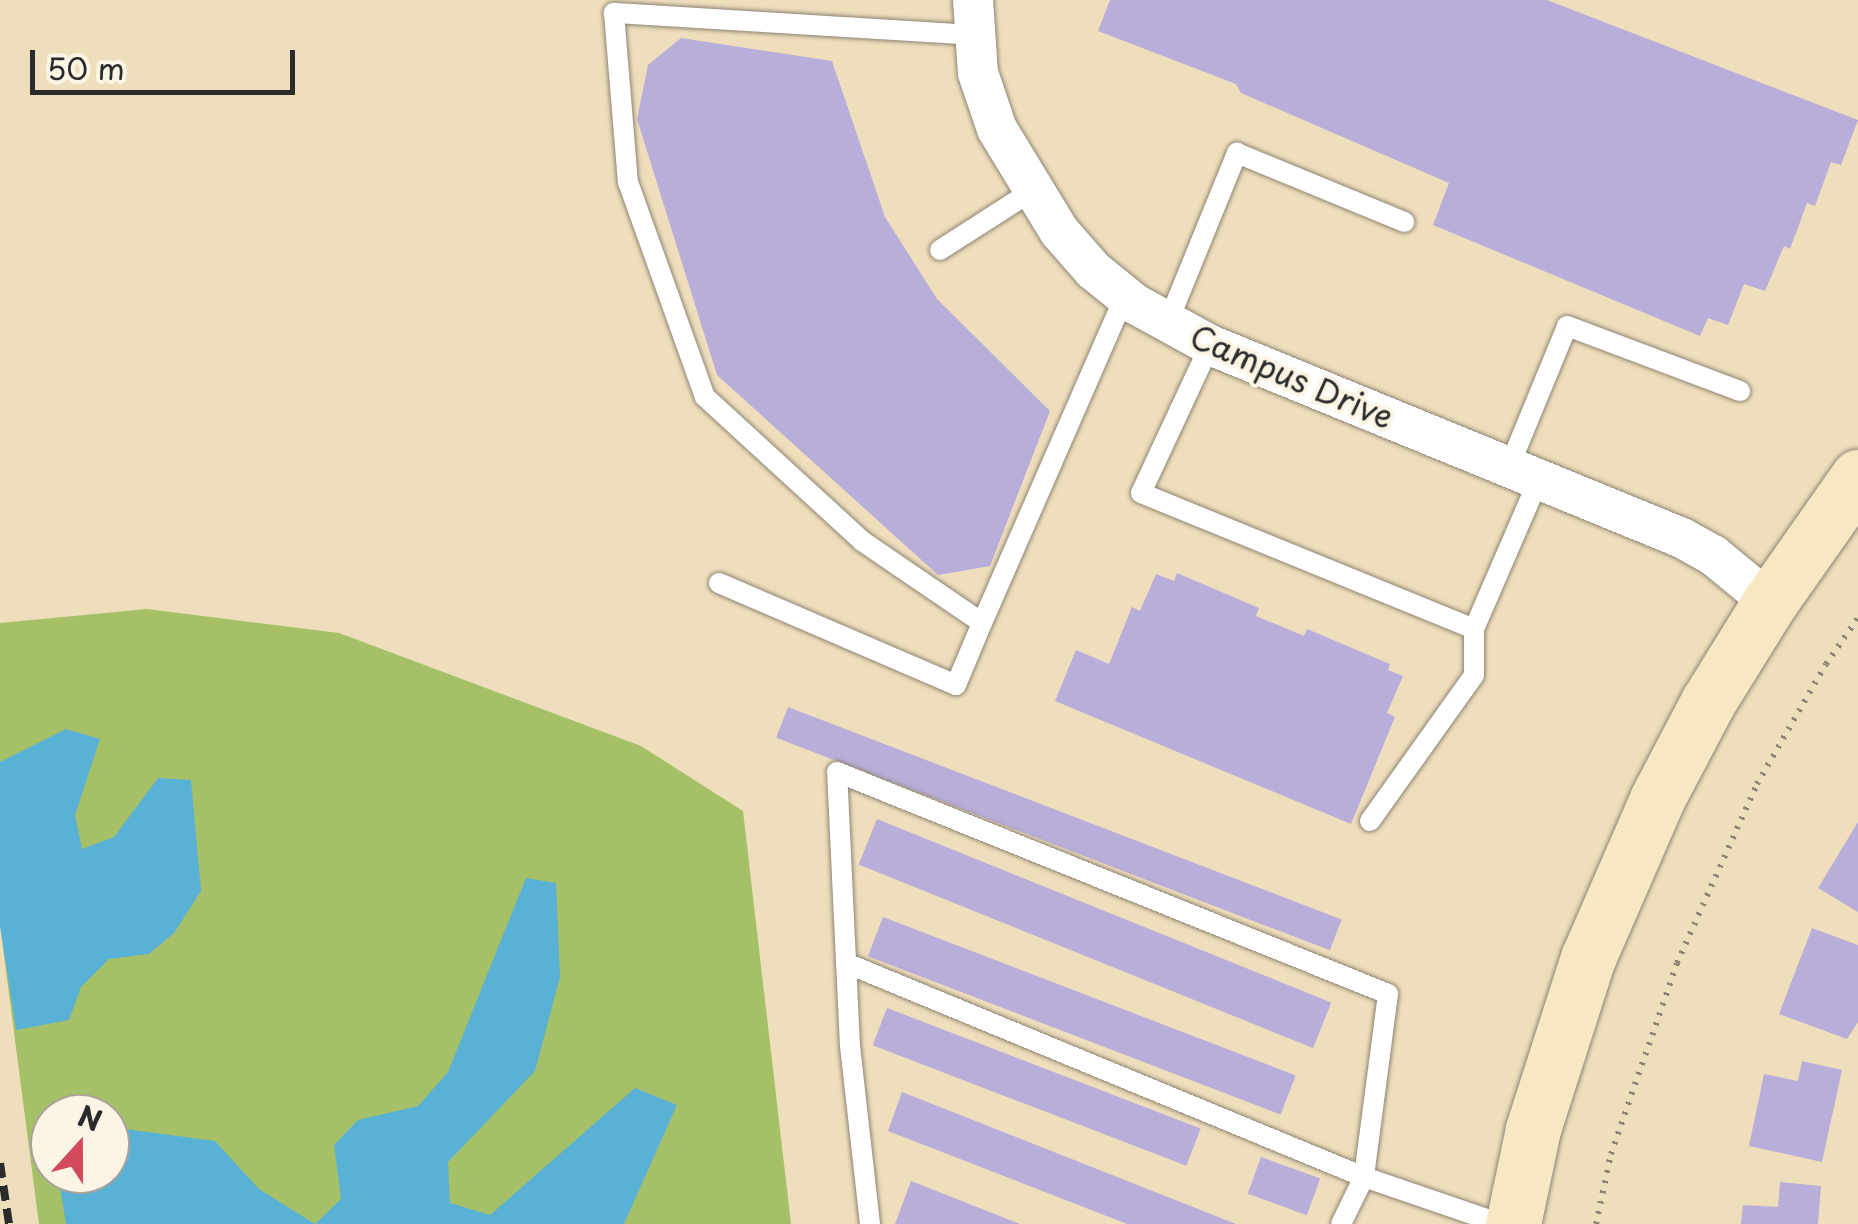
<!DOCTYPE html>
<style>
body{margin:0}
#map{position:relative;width:1858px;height:1224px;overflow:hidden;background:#efdebc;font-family:"Playpen Sans",sans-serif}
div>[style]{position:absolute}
.green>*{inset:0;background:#a5c066}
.water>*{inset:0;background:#5ab1d6}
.building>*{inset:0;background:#b9add9;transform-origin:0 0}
.path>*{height:6px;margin-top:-3px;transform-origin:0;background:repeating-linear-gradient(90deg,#8d8474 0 2.5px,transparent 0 10.5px)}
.roads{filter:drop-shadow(0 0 2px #8d8474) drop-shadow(0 0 2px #8d8474)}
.lane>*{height:20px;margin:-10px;padding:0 10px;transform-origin:10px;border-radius:10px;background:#fff}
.street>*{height:40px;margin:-20px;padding:0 20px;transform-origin:20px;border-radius:20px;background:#fff}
.secondary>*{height:55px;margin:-27.5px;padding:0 27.5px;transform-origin:27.5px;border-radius:27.5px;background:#f7e8c3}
.rail>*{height:8px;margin-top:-4px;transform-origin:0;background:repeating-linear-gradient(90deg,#2b2b2b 0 15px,transparent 0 23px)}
span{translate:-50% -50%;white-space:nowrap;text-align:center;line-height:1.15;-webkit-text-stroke:8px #fcf5e5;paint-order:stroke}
.street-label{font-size:32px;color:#2b2b2b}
.north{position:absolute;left:30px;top:1094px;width:100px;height:100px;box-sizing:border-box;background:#fcf5e5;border:2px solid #a8a49b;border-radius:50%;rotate:21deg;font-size:28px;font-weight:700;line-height:40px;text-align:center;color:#2b2b2b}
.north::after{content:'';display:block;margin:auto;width:35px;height:45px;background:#d1495b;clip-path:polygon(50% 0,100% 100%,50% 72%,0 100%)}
.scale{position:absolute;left:30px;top:50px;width:265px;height:45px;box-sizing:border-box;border:5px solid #2b2b2b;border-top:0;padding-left:12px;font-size:30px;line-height:35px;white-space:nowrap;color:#2b2b2b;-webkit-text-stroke:8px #fcf5e5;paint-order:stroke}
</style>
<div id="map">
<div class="green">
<div style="clip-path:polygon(evenodd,147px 609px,339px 633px,641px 746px,743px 811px,791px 1224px,39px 1224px,0 925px,0 623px,147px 609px,50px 1114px,110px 1114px,110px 1174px,50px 1174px,50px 1114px)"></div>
</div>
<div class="water">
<div style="clip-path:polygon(66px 729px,100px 739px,75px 815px,82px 849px,114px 837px,158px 778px,191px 780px,201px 891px,174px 933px,149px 954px,109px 959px,81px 987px,69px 1020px,16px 1030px,0 925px,0 762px)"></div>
<div style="clip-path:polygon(526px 878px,556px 883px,560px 977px,535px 1071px,448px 1162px,450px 1203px,490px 1215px,635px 1088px,677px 1105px,624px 1224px,66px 1224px,58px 1174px,110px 1174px,110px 1127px,215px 1141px,259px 1189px,315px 1224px,341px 1199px,334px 1145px,358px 1120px,418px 1106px,448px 1072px)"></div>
</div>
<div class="building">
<div style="clip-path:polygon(1110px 0,1547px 0,1858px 120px,1841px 165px,1831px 162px,1815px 206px,1807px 203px,1790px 249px,1784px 246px,1765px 291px,1744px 284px,1728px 325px,1708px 318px,1700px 336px,1433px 225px,1449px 183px,1241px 93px,1236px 84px,1098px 31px)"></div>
<div style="clip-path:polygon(681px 38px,832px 61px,885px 217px,937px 299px,1050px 411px,990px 566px,938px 575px,717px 375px,637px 119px,648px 65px)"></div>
<div style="clip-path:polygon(1177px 573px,1259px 608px,1256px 616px,1304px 636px,1307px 629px,1390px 664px,1388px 670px,1403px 676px,1387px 713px,1395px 717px,1351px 824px,1055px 701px,1076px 650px,1109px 664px,1132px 607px,1140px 611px,1156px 574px,1174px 581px)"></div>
<div style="left:788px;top:707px;width:593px;height:33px;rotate:21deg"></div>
<div style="left:877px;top:819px;width:490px;height:49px;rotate:22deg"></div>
<div style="clip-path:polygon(1858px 822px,1858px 912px,1818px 888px)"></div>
<div style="left:883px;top:917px;width:442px;height:42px;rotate:21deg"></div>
<div style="clip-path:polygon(1812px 928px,1858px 945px,1858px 1022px,1847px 1039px,1779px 1014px)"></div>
<div style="left:887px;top:1008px;width:336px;height:40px;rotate:21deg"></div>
<div style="clip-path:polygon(1802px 1061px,1842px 1070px,1822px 1162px,1749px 1146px,1764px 1074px,1798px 1081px)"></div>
<div style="clip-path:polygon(902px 1092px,1236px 1224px,1127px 1224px,888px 1131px)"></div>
<div style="left:1261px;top:1157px;width:63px;height:39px;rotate:20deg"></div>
<div style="clip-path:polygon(911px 1181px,1020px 1224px,895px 1224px)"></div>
<div style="clip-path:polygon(1780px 1182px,1821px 1186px,1818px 1224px,1741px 1224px,1743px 1205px,1778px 1207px)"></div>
</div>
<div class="path">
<div style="left:1596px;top:1224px;width:72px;rotate:-77.9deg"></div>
<div style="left:1611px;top:1154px;width:202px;rotate:-70.9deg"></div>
<div style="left:1677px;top:963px;width:196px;rotate:-65.9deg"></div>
<div style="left:1757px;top:784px;width:138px;rotate:-60.1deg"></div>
<div style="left:1826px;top:664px;width:56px;rotate:-55.2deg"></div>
</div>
<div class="roads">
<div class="lane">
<div style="left:975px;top:35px;width:362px;rotate:-176.5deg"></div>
<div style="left:614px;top:13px;width:170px;rotate:85.3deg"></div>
<div style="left:628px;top:182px;width:228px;rotate:70.3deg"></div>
<div style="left:705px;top:397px;width:213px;rotate:42.5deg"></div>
<div style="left:862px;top:541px;width:145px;rotate:34.3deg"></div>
<div style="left:982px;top:623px;width:357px;rotate:-66.4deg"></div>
<div style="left:940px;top:250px;width:109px;rotate:-32.7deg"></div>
<div style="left:1168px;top:322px;width:183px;rotate:-67.8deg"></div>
<div style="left:1237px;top:153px;width:181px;rotate:22.4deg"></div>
<div style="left:1210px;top:345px;width:163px;rotate:115deg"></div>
<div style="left:1141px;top:493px;width:360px;rotate:22.2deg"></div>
<div style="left:1474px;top:629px;width:163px;rotate:-66.6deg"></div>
<div style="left:1509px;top:467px;width:152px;rotate:-67.6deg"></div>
<div style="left:1567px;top:326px;width:185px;rotate:20.6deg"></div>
<div style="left:719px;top:583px;width:258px;rotate:23.3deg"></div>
<div style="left:956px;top:685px;width:67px;rotate:-67.2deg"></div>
<div style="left:1370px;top:821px;width:179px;rotate:-54.5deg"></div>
<div style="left:1474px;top:675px;width:46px;rotate:-90deg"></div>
<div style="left:846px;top:963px;width:560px;rotate:22.45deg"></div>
<div style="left:1364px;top:1177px;width:52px;rotate:116.1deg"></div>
<div style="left:870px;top:1224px;width:179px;rotate:-96.4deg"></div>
<div style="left:850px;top:1046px;width:274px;rotate:-92.7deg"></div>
<div style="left:837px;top:772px;width:594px;rotate:21.94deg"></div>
<div style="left:1388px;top:994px;width:185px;rotate:97.5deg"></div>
<div style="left:1364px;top:1177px;width:145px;rotate:18.9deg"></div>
</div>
<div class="street">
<div style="left:973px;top:0;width:73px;rotate:86.1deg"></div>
<div style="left:978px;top:73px;width:59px;rotate:71.3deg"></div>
<div style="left:997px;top:129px;width:119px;rotate:58.7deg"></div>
<div style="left:1059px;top:231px;width:52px;rotate:48.9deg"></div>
<div style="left:1093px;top:270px;width:54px;rotate:39deg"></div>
<div style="left:1135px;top:304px;width:85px;rotate:28.7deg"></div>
<div style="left:1210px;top:345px;width:510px;rotate:22.24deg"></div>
<div style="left:1682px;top:538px;width:35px;rotate:29deg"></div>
<div style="left:1713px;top:555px;width:74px;rotate:39.5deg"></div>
</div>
<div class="secondary">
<div style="left:1513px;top:1224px;width:97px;rotate:-78.1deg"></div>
<div style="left:1533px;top:1129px;width:180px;rotate:-72.2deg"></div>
<div style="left:1588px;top:958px;width:173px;rotate:-66.5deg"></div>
<div style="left:1657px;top:799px;width:110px;rotate:-62.3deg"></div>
<div style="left:1708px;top:702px;width:118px;rotate:-58.2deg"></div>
<div style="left:1770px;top:602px;width:153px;rotate:-54.9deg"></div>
</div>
</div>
<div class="rail">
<div style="left:0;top:1163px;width:62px;rotate:81.6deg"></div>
</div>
<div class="street-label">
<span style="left:1292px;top:376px;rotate:23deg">Campus Drive</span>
</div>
<div class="north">N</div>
<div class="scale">50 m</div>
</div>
